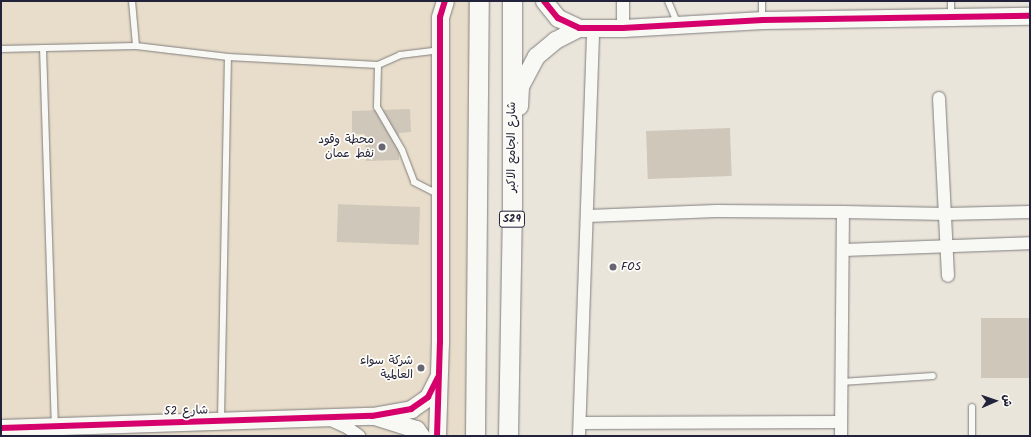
<!DOCTYPE html>
<meta charset="utf-8">
<style>
body{margin:0}
#map{position:relative;width:1031px;height:437px;overflow:hidden;background:#eae5db;font-family:Kalam,"Playpen Sans Arabic",sans-serif}
div>[style]{position:absolute}
.built>*{inset:0;background:#e8ddca;transform-origin:0 0}
.building>*{inset:0;background:#cfc7b9;transform-origin:0 0}
.roads{filter:drop-shadow(0 0 1px #807e7f) drop-shadow(0 0 1px #807e7f)}
.lane>*{height:6px;margin:-3px;padding:0 3px;transform-origin:3px;border-radius:3px;background:#f8f8f4}
.street>*{height:12px;margin:-6px;padding:0 6px;transform-origin:6px;border-radius:6px;background:#f8f8f4}
.secondary>*{height:17px;margin:-8.5px;padding:0 8.5px;transform-origin:8.5px;border-radius:8.5px;background:#f8f8f4}
.primary>*{height:19px;margin:-9.5px;padding:0 9.5px;transform-origin:9.5px;border-radius:9.5px;background:#f8f8f4}
.cycleway>*{height:6px;margin:-3px;padding:0 3px;transform-origin:3px;border-radius:3px;background:#d6006c}
.dots>*{width:11px;height:11px;translate:-50% -50%;box-sizing:border-box;border:2px solid #fdfcf7;border-radius:50%}
span{translate:-50% -50%;white-space:nowrap;text-align:center;line-height:1.15;-webkit-text-stroke:3.5px #fdfcf7;paint-order:stroke}
.shield-label span{padding:1px 3px;background:#fdfcf7;border:1px solid;border-radius:3px;-webkit-text-stroke-width:0}
.shield-label{font-size:11px;color:#22223b;font-weight:700}
.poi-label{font-size:12px;color:#22223b}
.right{translate:-100% -50%;text-align:right}
.left{translate:0 -50%;text-align:left}
.street-label{font-size:12px;color:#22223b}
.frame{position:absolute;inset:0;border:2px solid #22223b;pointer-events:none}
.north{position:absolute;left:975px;top:381px;width:40px;height:40px;-webkit-text-stroke:3px #fdfcf7;paint-order:stroke;rotate:88deg;font-size:11px;font-weight:700;line-height:16px;text-align:center;color:#22223b}
.north::after{content:'';display:block;margin:auto;width:14px;height:18px;background:#22223b;clip-path:polygon(50% 0,100% 100%,50% 72%,0 100%)}
</style>
<div id="map">
<div class="built">
<div style="left:1px;top:1px;width:478px;height:435px"></div>
</div>
<div class="building">
<div style="clip-path:polygon(410px 109px,411px 132px,399px 133px,399px 160px,366px 161px,365px 134px,352px 134px,352px 111px)"></div>
<div style="left:730px;top:128px;width:48px;height:84px;rotate:88deg"></div>
<div style="left:420px;top:207px;width:38px;height:82px;rotate:92deg"></div>
<div style="left:981px;top:318px;width:49px;height:60px"></div>
</div>
<div class="roads">
<div class="lane">
<div style="left:132px;top:1px;width:45px;rotate:84.9deg"></div>
<div style="left:668px;top:1px;width:25px;rotate:67deg"></div>
<div style="left:762px;top:1px;width:17px;rotate:90deg"></div>
<div style="left:951px;top:1px;width:14px;rotate:90deg"></div>
<div style="left:43px;top:48px;width:376px;rotate:88.2deg"></div>
<div style="left:1px;top:49px;width:135px;rotate:-1.3deg"></div>
<div style="left:136px;top:46px;width:93px;rotate:6.8deg"></div>
<div style="left:228px;top:57px;width:150px;rotate:3.1deg"></div>
<div style="left:378px;top:65px;width:24px;rotate:-24deg"></div>
<div style="left:400px;top:55px;width:39px;rotate:-7deg"></div>
<div style="left:378px;top:65px;width:42px;rotate:91.4deg"></div>
<div style="left:377px;top:107px;width:50px;rotate:59.8deg"></div>
<div style="left:402px;top:150px;width:34px;rotate:69deg"></div>
<div style="left:414px;top:182px;width:27px;rotate:27deg"></div>
<div style="left:841px;top:382px;width:92px;rotate:-3.7deg"></div>
<div style="left:221px;top:419px;width:362px;rotate:-88.9deg"></div>
<div style="left:972px;top:436px;width:29px;rotate:-90deg"></div>
</div>
<div class="street">
<div style="left:623px;top:28px;width:27px;rotate:-90deg"></div>
<div style="left:939px;top:98px;width:178px;rotate:87.1deg"></div>
<div style="left:588px;top:216px;width:128px;rotate:-2.2deg"></div>
<div style="left:716px;top:211px;width:127px;rotate:0.5deg"></div>
<div style="left:843px;top:250px;width:187px;rotate:-2.1deg"></div>
<div style="left:329px;top:419px;width:21px;rotate:25deg"></div>
<div style="left:348px;top:428px;width:14px;rotate:36deg"></div>
<div style="left:580px;top:423px;width:261px;rotate:-0.2deg"></div>
<div style="left:579px;top:436px;width:408px;rotate:-88deg"></div>
<div style="left:841px;top:436px;width:224px;rotate:-89.5deg"></div>
<div style="left:843px;top:212px;width:103px;rotate:1.1deg"></div>
<div style="left:946px;top:214px;width:84px;rotate:-1.4deg"></div>
</div>
<div class="secondary">
<div style="left:544px;top:1px;width:22px;rotate:51deg"></div>
<div style="left:558px;top:18px;width:23px;rotate:25deg"></div>
<div style="left:579px;top:28px;width:44px"></div>
<div style="left:623px;top:28px;width:140px;rotate:-3.3deg"></div>
<div style="left:763px;top:20px;width:267px;rotate:-0.9deg"></div>
<div style="left:519px;top:106px;width:20px;rotate:-87deg"></div>
<div style="left:520px;top:86px;width:34px;rotate:-62deg"></div>
<div style="left:536px;top:56px;width:25px;rotate:-40deg"></div>
<div style="left:555px;top:40px;width:27px;rotate:-27deg"></div>
<div style="left:374px;top:416px;width:44px;rotate:17.2deg"></div>
<div style="left:416px;top:429px;width:9px;rotate:54deg"></div>
<div style="left:1px;top:428px;width:371px;rotate:-1.9deg"></div>
<div style="left:372px;top:416px;width:40px;rotate:-10deg"></div>
<div style="left:411px;top:409px;width:21px;rotate:-35deg"></div>
<div style="left:428px;top:397px;width:22px;rotate:-63deg"></div>
<div style="left:437px;top:436px;width:93px;rotate:-88.2deg"></div>
<div style="left:440px;top:343px;width:326px;rotate:-90deg"></div>
<div style="left:440px;top:17px;width:17px;rotate:-73deg"></div>
</div>
<div class="primary">
<div style="left:475px;top:436px;width:435px;rotate:-89.5deg"></div>
<div style="left:508px;top:436px;width:231px;rotate:-89deg"></div>
<div style="left:512px;top:205px;width:204px;rotate:-90deg"></div>
</div>
</div>
<div class="cycleway">
<div style="left:544px;top:1px;width:22px;rotate:51deg"></div>
<div style="left:558px;top:18px;width:23px;rotate:25deg"></div>
<div style="left:579px;top:28px;width:44px"></div>
<div style="left:623px;top:28px;width:140px;rotate:-3.3deg"></div>
<div style="left:763px;top:20px;width:267px;rotate:-0.9deg"></div>
<div style="left:1px;top:428px;width:371px;rotate:-1.9deg"></div>
<div style="left:372px;top:416px;width:40px;rotate:-10deg"></div>
<div style="left:411px;top:409px;width:21px;rotate:-35deg"></div>
<div style="left:428px;top:397px;width:22px;rotate:-63deg"></div>
<div style="left:437px;top:436px;width:93px;rotate:-88.2deg"></div>
<div style="left:440px;top:343px;width:326px;rotate:-90deg"></div>
<div style="left:440px;top:17px;width:17px;rotate:-73deg"></div>
</div>
<div class="dots">
<div style="left:382px;top:147px;background:#686673"></div>
<div style="left:613px;top:267px;background:#686673"></div>
<div style="left:421px;top:368px;background:#686673"></div>
</div>
<div class="shield-label">
<span style="left:512px;top:219px">S29</span>
</div>
<div class="poi-label">
<span class="right" style="left:374px;top:147px">محطة وقود<br>نفط عمان</span>
<span class="left" style="left:621px;top:267px">FOS</span>
<span class="right" style="left:413px;top:368px">شركة سواء<br>العالمية</span>
</div>
<div class="street-label">
<span style="left:512px;top:147px;rotate:-90deg">شارع الجامع الاكبر</span>
<span style="left:186px;top:411px;rotate:-2deg">شارع 52</span>
</div>
<div class="frame"></div>
<div class="north">ش</div>
</div>
